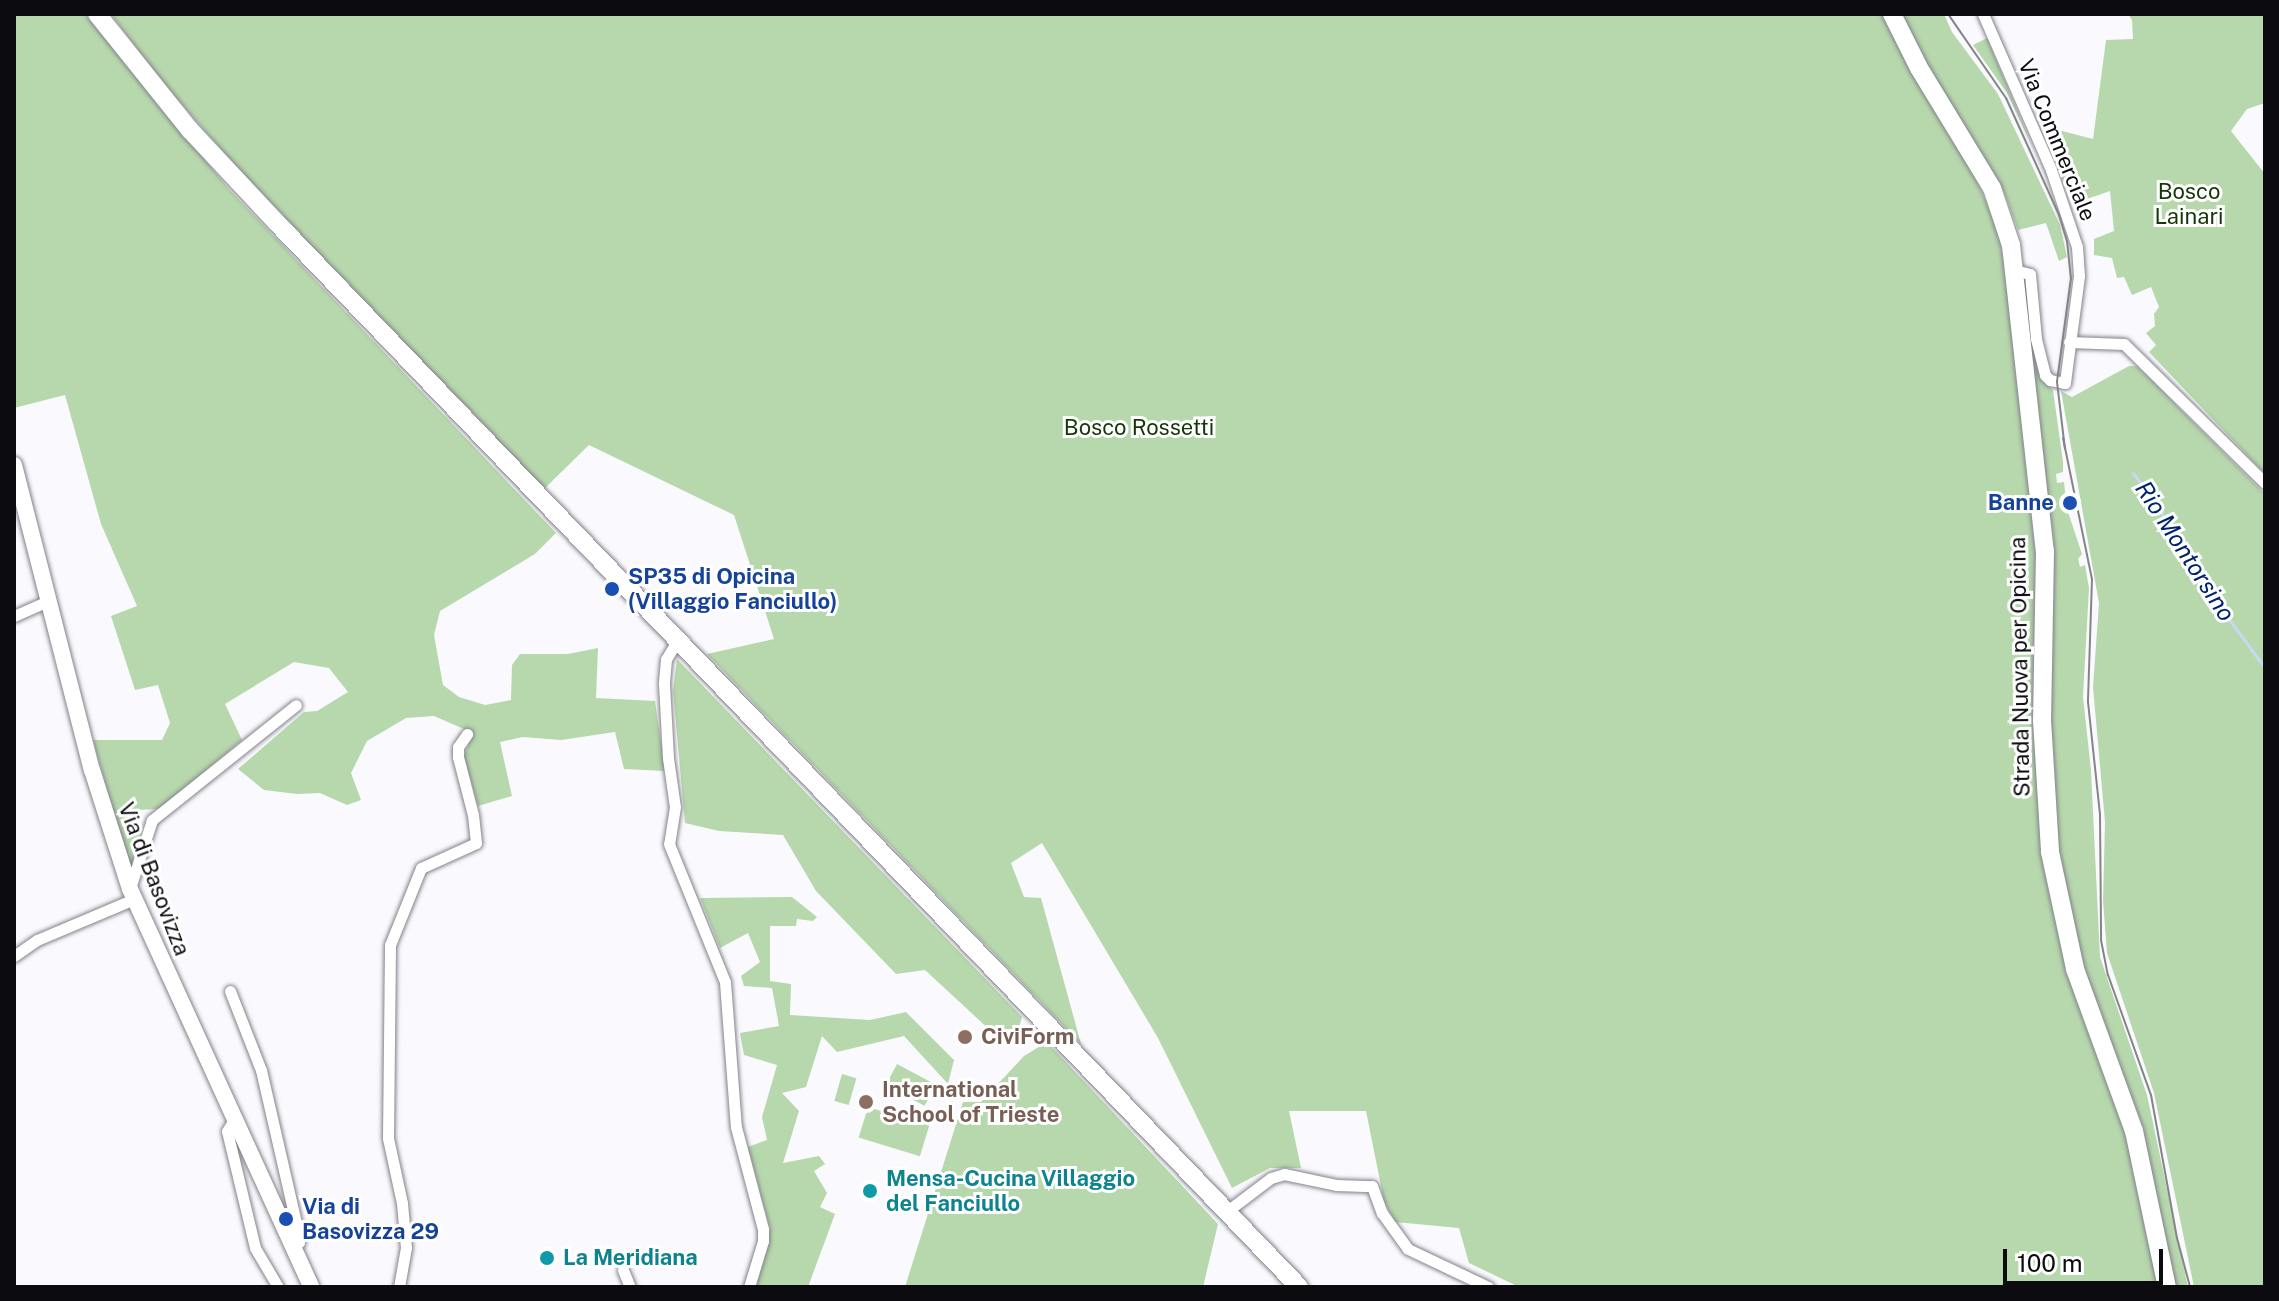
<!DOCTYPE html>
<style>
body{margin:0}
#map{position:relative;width:2279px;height:1301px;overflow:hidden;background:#fafafe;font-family:"Public Sans",sans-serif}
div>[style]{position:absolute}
.green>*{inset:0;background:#b6d8ac;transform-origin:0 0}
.stream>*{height:3px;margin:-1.5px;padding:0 1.5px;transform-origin:1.5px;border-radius:1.5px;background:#c7d7f4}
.roads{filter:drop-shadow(0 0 2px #83818b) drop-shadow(0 0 2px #83818b)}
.street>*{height:11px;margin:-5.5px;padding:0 5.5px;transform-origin:5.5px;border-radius:5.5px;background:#fff}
.secondary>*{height:16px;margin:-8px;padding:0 8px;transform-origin:8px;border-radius:8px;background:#fff}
.primary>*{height:18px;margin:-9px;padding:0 9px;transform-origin:9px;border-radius:9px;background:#fff}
.tram>*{height:2px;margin:-1px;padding:0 1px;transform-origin:1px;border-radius:1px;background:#858488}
.dots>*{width:22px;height:22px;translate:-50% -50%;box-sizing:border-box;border:4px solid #fff;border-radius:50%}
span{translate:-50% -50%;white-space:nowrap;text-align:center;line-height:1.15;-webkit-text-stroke:6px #fff;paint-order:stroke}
.street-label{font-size:22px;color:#0c0b0f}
.park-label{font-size:22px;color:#153607}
.transit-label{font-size:22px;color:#164399;font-weight:700}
.right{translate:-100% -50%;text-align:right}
.left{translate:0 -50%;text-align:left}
.education-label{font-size:22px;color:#785e54;font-weight:700}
.culture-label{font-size:22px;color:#0d838f;font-weight:700}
.water-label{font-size:24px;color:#002370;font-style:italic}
.frame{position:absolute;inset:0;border:16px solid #0c0b0f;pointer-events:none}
.scale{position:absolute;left:2003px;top:1249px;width:160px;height:36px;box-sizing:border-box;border:4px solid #0c0b0f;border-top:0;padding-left:10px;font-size:24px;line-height:28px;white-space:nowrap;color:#0c0b0f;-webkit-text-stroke:6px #fff;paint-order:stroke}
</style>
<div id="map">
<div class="green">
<div style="clip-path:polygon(14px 14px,85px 14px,229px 189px,556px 533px,535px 554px,440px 611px,434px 635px,443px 685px,459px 697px,485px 705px,511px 700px,512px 665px,520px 654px,568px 654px,598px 648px,596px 698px,655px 701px,665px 771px,624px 769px,615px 732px,561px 740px,523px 737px,500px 742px,512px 796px,478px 806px,464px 756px,473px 733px,434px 716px,406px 718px,367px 741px,351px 773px,361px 800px,347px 805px,320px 793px,297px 794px,264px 790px,238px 769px,304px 712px,317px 711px,348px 692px,329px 668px,294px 662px,225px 704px,242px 740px,160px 809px,136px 810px,140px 830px,130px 869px,93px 740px,162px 740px,170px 723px,158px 685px,135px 690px,111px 616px,137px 606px,101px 524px,65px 395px,14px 408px)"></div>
<div style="clip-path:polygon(111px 14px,1884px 14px,1979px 185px,1997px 227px,2009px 289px,2016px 375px,2036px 520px,2048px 886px,2071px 979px,2114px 1087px,2133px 1154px,2161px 1287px,1519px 1287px,1469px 1263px,1459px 1228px,1395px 1222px,1384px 1201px,1366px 1111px,1289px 1111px,1301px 1168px,1270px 1168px,1232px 1188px,1158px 1038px,1042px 843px,1011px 863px,1024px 897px,1041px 898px,1081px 1044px,707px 654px,774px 639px,734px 515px,589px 445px,544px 489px,235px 165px,165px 85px)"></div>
<div style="clip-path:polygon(1900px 14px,1944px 14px,1952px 32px,1998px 94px,2060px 225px,2067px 257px,2059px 261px,2046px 223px,2018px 230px,2004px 192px,1912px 41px)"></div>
<div style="clip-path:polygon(2128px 14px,2265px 14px,2265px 103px,2247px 109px,2231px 131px,2265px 174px,2265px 474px,2149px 352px,2156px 345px,2146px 333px,2155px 326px,2154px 314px,2159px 307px,2151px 287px,2132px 295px,2124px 277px,2117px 278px,2112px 258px,2094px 255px,2094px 239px,2114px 231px,2110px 191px,2073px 204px,2039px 125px,2093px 139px,2106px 40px,2133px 39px,2132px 20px)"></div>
<div style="clip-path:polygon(1987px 38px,2034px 150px,2007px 93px,1973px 45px)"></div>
<div style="clip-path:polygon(2024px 276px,2036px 364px,2043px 382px,2053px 390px,2063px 462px,2063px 472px,2056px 474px,2057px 483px,2064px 482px,2067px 509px,2082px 554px,2078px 559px,2080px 567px,2085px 565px,2089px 588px,2083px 697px,2091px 770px,2100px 957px,2147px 1095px,2188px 1287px,2175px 1287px,2140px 1120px,2087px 977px,2068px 907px,2055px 829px,2049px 742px,2051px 553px)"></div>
<div style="clip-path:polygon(2129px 366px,2136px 366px,2149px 378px,2265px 494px,2265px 1287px,2194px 1287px,2154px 1093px,2107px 953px,2103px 901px,2105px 822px,2093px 687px,2099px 603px,2061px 391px,2072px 397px)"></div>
<div style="clip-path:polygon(677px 659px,1022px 1017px,1018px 1032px,1006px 1045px,925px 970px,896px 974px,816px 891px,783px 835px,719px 831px,685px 823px,673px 691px)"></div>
<div style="clip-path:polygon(792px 897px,817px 917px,813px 921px,797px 919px,796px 926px,770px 926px,770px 981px,791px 984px,790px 1015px,870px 1020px,906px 1012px,954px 1060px,948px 1084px,904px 1036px,837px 1052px,822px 1036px,806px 1087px,782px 1093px,799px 1111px,783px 1163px,819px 1156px,825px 1164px,814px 1171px,827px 1193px,820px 1207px,835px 1214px,808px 1287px,754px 1287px,770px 1229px,748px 1147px,767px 1140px,762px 1117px,777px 1065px,744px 1055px,740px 1033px,779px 1026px,772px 988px,744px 986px,741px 976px,760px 962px,748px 933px,720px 948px,700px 898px)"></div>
<div style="clip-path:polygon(1047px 1042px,1218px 1224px,1203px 1287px,905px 1287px,963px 1102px,981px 1102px,1024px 1056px)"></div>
<div style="left:897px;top:1064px;width:44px;height:24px;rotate:28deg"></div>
<div style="left:842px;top:1074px;width:15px;height:28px;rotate:16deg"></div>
<div style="left:868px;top:1107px;width:64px;height:32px;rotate:17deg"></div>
</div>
<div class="stream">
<div style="left:2133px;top:473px;width:36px;rotate:53deg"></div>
<div style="left:2155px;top:502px;width:95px;rotate:59.7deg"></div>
<div style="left:2203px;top:584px;width:104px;rotate:53.6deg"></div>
</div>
<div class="roads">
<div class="street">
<div style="left:1983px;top:14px;width:170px;rotate:66.4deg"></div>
<div style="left:2051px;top:170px;width:81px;rotate:71.3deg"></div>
<div style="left:2077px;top:247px;width:29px;rotate:86deg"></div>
<div style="left:2079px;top:276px;width:108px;rotate:97.5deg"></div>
<div style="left:2065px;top:383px;width:15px;rotate:-169deg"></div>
<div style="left:2050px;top:380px;width:7px;rotate:-135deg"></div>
<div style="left:2045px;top:375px;width:38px;rotate:-104deg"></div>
<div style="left:2036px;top:338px;width:64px;rotate:-95.4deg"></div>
<div style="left:2030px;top:274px;width:16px;rotate:-166deg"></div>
<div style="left:2069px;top:342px;width:55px;rotate:2.1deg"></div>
<div style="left:2124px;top:344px;width:198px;rotate:44.6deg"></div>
<div style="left:14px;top:616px;width:37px;rotate:-24deg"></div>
<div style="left:677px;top:641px;width:21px;rotate:121deg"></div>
<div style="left:666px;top:659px;width:25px;rotate:95deg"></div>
<div style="left:664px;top:684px;width:74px;rotate:86.9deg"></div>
<div style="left:668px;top:758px;width:49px;rotate:81.9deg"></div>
<div style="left:675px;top:807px;width:37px;rotate:99deg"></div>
<div style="left:669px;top:844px;width:149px;rotate:67.9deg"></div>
<div style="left:725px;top:982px;width:145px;rotate:85.7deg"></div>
<div style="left:736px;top:1127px;width:106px;rotate:75.2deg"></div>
<div style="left:763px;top:1229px;width:12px;rotate:90deg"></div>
<div style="left:763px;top:1241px;width:48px;rotate:106.9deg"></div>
<div style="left:130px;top:888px;width:71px;rotate:-72.1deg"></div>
<div style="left:152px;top:820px;width:184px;rotate:-38.6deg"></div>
<div style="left:14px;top:956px;width:28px;rotate:-35deg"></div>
<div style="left:37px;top:940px;width:105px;rotate:-22.9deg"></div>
<div style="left:230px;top:991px;width:85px;rotate:68.6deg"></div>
<div style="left:261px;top:1070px;width:170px;rotate:77.1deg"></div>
<div style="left:299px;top:1236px;width:6px;rotate:90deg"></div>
<div style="left:299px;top:1242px;width:9px;rotate:144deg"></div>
<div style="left:234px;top:1120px;width:13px;rotate:122deg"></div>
<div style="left:227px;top:1131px;width:120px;rotate:76.5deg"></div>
<div style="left:255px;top:1248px;width:45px;rotate:59.5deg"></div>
<div style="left:1226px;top:1212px;width:56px;rotate:-37.1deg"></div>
<div style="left:1271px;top:1178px;width:14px;rotate:-17deg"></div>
<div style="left:1284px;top:1174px;width:53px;rotate:11.9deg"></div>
<div style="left:1336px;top:1185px;width:36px;rotate:2deg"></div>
<div style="left:1372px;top:1186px;width:29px;rotate:70deg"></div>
<div style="left:1382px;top:1213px;width:44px;rotate:54.2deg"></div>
<div style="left:1408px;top:1249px;width:89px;rotate:25.4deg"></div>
<div style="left:623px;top:1270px;width:18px;rotate:68deg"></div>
<div style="left:399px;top:1287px;width:40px;rotate:-80deg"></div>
<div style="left:406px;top:1248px;width:45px;rotate:-95.1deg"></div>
<div style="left:402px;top:1203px;width:66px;rotate:-102.2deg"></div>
<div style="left:388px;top:1138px;width:193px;rotate:-89.4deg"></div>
<div style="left:390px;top:945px;width:83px;rotate:-68.1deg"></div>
<div style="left:421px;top:868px;width:60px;rotate:-24.4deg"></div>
<div style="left:476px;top:843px;width:28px;rotate:-96deg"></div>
<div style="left:473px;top:815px;width:60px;rotate:-104.5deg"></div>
<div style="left:458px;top:757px;width:10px;rotate:-90deg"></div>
<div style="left:458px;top:747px;width:16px;rotate:-55deg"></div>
</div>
<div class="secondary">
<div style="left:14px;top:465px;width:315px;rotate:75.7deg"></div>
<div style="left:92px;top:770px;width:125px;rotate:72.3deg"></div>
<div style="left:130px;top:889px;width:437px;rotate:65.5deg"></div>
</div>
<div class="primary">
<div style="left:97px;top:14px;width:149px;rotate:51.3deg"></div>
<div style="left:190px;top:130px;width:126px;rotate:46.9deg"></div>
<div style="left:276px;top:222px;width:1477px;rotate:46.15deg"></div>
<div style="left:1892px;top:14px;width:60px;rotate:63.4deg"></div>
<div style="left:1919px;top:68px;width:140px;rotate:58.7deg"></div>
<div style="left:1992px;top:188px;width:60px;rotate:71.6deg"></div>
<div style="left:2011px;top:245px;width:308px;rotate:83.7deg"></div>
<div style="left:2045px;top:551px;width:169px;rotate:91deg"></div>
<div style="left:2042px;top:720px;width:132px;rotate:86.5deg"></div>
<div style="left:2050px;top:852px;width:120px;rotate:77.9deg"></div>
<div style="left:2075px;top:969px;width:172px;rotate:70deg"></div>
<div style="left:2134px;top:1131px;width:159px;rotate:78.1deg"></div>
</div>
</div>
<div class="tram">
<div style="left:1948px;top:14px;width:102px;rotate:55.4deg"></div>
<div style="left:2006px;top:98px;width:128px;rotate:65.6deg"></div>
<div style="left:2059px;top:215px;width:27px;rotate:73deg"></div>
<div style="left:2067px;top:241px;width:37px;rotate:84deg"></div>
<div style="left:2071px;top:278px;width:105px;rotate:97.7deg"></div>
<div style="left:2057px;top:382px;width:67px;rotate:83.2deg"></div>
<div style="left:2063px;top:438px;width:144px;rotate:78.4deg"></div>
<div style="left:2092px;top:579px;width:123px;rotate:91.9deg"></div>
<div style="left:2088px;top:702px;width:113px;rotate:83.9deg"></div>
<div style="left:2100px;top:814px;width:126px;rotate:89.5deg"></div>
<div style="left:2101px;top:940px;width:36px;rotate:79deg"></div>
<div style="left:2108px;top:975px;width:127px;rotate:70.3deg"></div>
<div style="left:2151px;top:1095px;width:145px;rotate:79.7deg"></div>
<div style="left:2177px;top:1238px;width:51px;rotate:75.1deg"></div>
</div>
<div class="dots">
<div style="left:2070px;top:503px;background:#1a4fb4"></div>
<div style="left:612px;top:589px;background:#1a4fb4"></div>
<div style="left:965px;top:1037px;background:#8d6e63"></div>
<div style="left:866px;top:1102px;background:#8d6e63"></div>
<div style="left:870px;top:1191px;background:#0f9aa8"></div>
<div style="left:286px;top:1219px;background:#1a4fb4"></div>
<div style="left:547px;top:1258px;background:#0f9aa8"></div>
</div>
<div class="street-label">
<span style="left:2057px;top:140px;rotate:68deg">Via Commerciale</span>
<span style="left:2020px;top:667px;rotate:-91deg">Strada Nuova per Opicina</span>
<span style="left:154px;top:879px;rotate:69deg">Via di Basovizza</span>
</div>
<div class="park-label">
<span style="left:2189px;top:204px">Bosco<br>Lainari</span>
<span style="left:1139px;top:428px">Bosco Rossetti</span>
</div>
<div class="transit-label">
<span class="right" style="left:2054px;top:503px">Banne</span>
<span class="left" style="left:628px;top:589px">SP35 di Opicina<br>(Villaggio Fanciullo)</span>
<span class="left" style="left:302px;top:1219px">Via di<br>Basovizza 29</span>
</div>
<div class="education-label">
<span class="left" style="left:981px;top:1037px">CiviForm</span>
<span class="left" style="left:882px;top:1102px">International<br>School of Trieste</span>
</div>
<div class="culture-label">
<span class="left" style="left:886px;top:1191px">Mensa-Cucina Villaggio<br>del Fanciullo</span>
<span class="left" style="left:563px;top:1258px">La Meridiana</span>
</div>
<div class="water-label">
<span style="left:2185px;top:551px;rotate:57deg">Rio Montorsino</span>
</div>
<div class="frame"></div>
<div class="scale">100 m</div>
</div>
